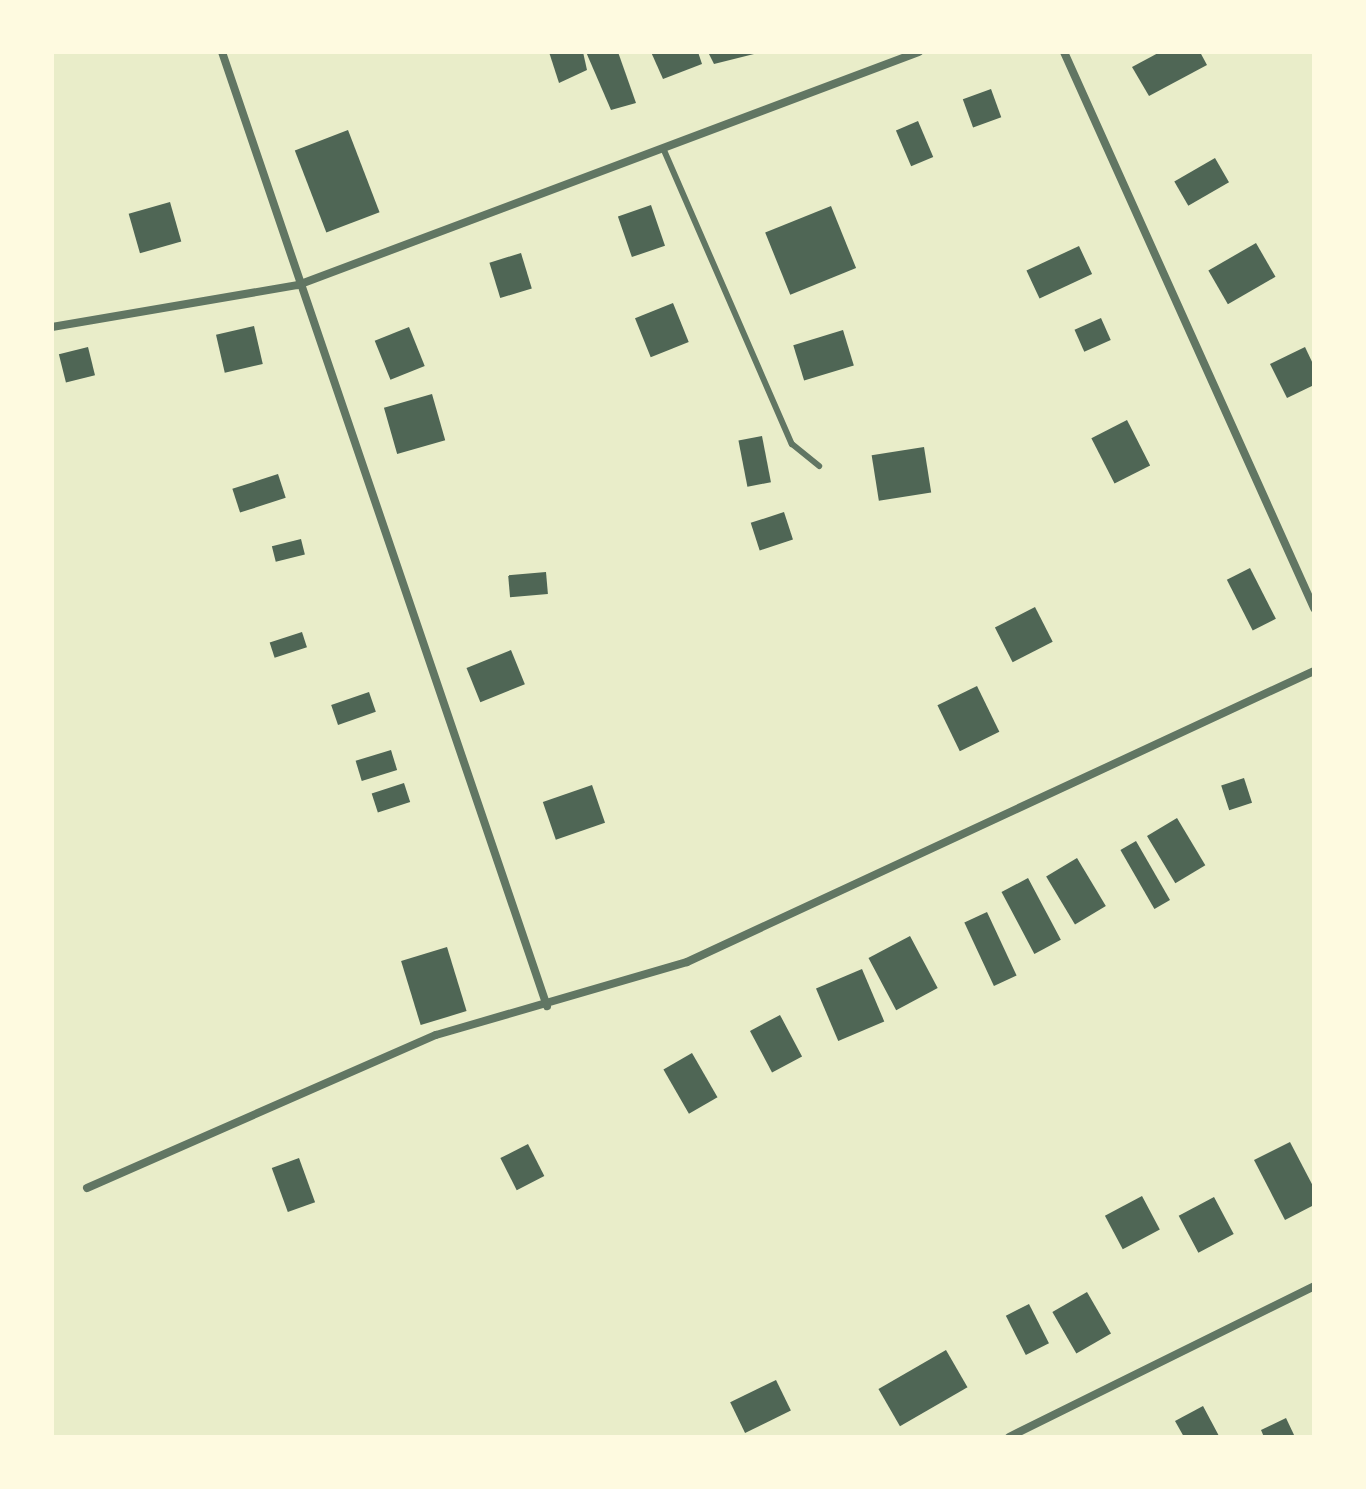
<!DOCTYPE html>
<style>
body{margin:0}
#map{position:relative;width:1366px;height:1489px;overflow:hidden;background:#e9edc9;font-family:Spectral,serif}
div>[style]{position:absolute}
.building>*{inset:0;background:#4f6655;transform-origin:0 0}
.service>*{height:6px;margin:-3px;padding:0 3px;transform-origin:3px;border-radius:3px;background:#617663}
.minor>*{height:8px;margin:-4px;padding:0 4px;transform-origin:4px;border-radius:4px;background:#617663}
span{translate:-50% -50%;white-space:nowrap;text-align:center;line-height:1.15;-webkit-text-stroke:6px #fefae0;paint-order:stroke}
.frame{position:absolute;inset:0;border:54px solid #fefae0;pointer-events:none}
</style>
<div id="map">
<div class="building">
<div style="clip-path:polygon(549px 52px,583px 52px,587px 70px,559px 83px)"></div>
<div style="clip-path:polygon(586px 52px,618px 52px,636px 103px,611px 110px)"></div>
<div style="clip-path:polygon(651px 52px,698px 52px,702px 64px,663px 79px)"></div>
<div style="clip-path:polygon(708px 52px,757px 52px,758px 53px,714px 64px)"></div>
<div style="clip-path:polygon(1160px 52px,1200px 52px,1207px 65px,1149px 96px,1132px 67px)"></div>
<div style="left:991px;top:89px;width:30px;height:30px;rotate:70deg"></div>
<div style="left:918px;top:121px;width:39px;height:24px;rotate:67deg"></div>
<div style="left:348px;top:130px;width:88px;height:57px;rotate:69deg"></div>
<div style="left:1215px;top:158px;width:28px;height:47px;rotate:60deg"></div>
<div style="left:170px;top:202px;width:41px;height:43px;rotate:74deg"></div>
<div style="left:651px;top:205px;width:43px;height:35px;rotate:71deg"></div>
<div style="left:831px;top:206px;width:67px;height:71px;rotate:68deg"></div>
<div style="left:1256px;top:243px;width:39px;height:55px;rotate:60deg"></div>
<div style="left:1079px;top:246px;width:31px;height:58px;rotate:65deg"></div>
<div style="left:521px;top:253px;width:37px;height:33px;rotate:73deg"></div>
<div style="left:673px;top:303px;width:42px;height:41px;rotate:68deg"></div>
<div style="left:1101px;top:318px;width:24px;height:29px;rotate:66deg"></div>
<div style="left:254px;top:326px;width:39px;height:39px;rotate:77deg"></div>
<div style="left:409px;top:327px;width:42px;height:37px;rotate:68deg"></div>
<div style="left:843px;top:330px;width:37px;height:52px;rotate:73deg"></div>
<div style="left:88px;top:347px;width:29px;height:30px;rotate:76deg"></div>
<div style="clip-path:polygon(1305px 347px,1314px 366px,1314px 385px,1287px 398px,1270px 364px)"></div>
<div style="left:432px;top:394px;width:48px;height:50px;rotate:74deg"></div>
<div style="left:1127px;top:420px;width:51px;height:40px;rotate:63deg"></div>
<div style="left:762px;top:436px;width:47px;height:24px;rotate:79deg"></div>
<div style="left:924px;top:447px;width:46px;height:53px;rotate:81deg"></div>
<div style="left:278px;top:474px;width:25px;height:48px;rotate:72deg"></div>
<div style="left:784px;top:512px;width:29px;height:35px;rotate:72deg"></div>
<div style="left:301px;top:539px;width:16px;height:30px;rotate:76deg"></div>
<div style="left:1250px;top:568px;width:57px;height:26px;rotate:63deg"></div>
<div style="left:546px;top:572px;width:22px;height:38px;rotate:85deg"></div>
<div style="left:1035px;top:607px;width:39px;height:45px;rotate:63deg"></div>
<div style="left:302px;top:632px;width:16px;height:34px;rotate:72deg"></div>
<div style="left:511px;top:650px;width:37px;height:48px;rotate:68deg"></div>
<div style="left:977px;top:686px;width:51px;height:44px;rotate:64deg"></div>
<div style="left:369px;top:692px;width:21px;height:40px;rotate:71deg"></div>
<div style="left:391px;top:750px;width:21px;height:37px;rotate:73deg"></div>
<div style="left:1244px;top:778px;width:26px;height:24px;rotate:72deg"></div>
<div style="left:404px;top:783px;width:20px;height:34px;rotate:72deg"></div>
<div style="left:592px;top:785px;width:40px;height:52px;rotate:71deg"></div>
<div style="left:1177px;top:818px;width:55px;height:35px;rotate:59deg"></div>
<div style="left:1136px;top:841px;width:68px;height:18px;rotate:60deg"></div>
<div style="left:1077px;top:858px;width:56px;height:36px;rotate:59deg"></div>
<div style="left:1028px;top:878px;width:70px;height:30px;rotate:62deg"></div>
<div style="left:987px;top:912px;width:70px;height:25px;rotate:65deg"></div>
<div style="left:910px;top:936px;width:59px;height:47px;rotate:62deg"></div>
<div style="left:447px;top:947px;width:67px;height:48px;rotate:73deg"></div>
<div style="left:862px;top:969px;width:57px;height:50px;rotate:67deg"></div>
<div style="left:780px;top:1015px;width:47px;height:34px;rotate:62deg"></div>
<div style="left:692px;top:1053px;width:51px;height:33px;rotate:60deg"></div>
<div style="clip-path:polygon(1290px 1142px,1314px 1188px,1314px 1205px,1285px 1220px,1254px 1160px)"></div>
<div style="left:528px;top:1144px;width:36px;height:31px;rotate:63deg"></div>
<div style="left:299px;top:1158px;width:47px;height:29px;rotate:70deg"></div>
<div style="left:1142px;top:1196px;width:38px;height:42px;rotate:62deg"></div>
<div style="left:1214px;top:1197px;width:42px;height:40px;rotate:62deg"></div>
<div style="left:1087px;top:1292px;width:48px;height:40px;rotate:60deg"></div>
<div style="left:1029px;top:1304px;width:44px;height:26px;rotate:63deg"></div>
<div style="left:946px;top:1350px;width:43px;height:78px;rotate:60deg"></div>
<div style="left:776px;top:1380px;width:34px;height:51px;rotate:64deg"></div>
<div style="clip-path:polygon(1203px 1406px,1219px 1436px,1184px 1437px,1175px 1421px)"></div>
<div style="clip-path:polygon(1286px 1418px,1295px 1437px,1264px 1437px,1261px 1430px)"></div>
</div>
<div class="service">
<div style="left:663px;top:148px;width:323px;rotate:66.5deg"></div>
<div style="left:792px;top:444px;width:35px;rotate:39deg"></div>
</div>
<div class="minor">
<div style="left:222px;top:52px;width:1008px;rotate:71.19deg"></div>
<div style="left:1064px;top:52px;width:610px;rotate:65.79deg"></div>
<div style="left:52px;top:327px;width:250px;rotate:-9.7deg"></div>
<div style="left:298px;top:285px;width:663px;rotate:-20.57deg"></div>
<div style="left:87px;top:1188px;width:381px;rotate:-23.7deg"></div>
<div style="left:436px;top:1035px;width:261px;rotate:-16.2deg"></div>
<div style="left:687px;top:962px;width:691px;rotate:-24.9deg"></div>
<div style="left:1009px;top:1437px;width:340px;rotate:-26.3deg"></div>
</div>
<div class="frame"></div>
</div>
